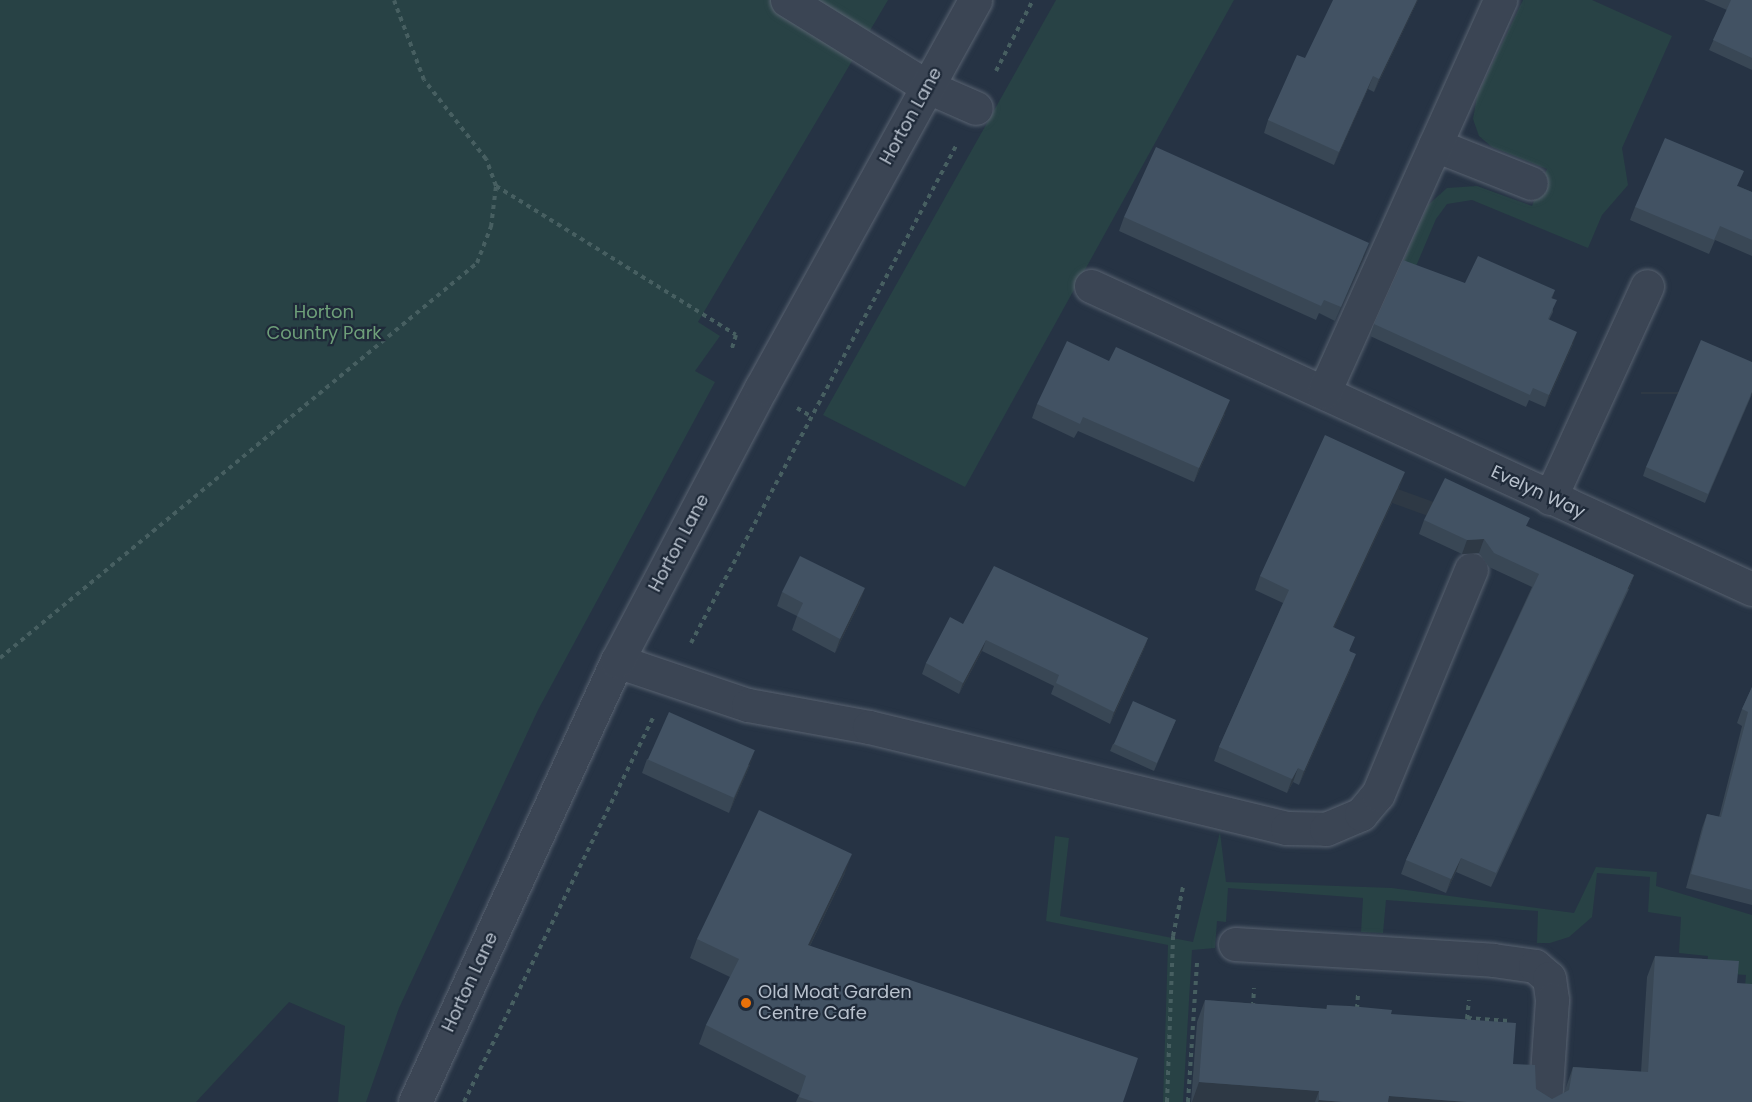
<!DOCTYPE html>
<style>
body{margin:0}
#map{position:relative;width:1752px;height:1102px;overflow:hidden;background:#263344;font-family:Poppins,sans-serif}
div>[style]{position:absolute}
.green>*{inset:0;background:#284245}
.path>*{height:4px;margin-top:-2px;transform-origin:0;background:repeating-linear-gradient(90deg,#475f61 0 4.5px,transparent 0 9px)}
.roads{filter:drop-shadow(0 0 2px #596371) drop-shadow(0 0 2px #596371)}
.minor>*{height:33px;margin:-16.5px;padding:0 16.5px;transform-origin:16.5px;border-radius:16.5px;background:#3b4554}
.wall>*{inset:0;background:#394755}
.shaded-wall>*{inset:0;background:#2e3945;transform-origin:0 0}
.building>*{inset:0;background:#425263;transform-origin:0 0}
.dots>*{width:16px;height:16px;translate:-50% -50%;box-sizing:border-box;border:3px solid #1f2a39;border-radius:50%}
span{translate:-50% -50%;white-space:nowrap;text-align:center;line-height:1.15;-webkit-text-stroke:4.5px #1f2a39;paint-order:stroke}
.street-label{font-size:18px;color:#b8c1cd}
.park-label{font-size:18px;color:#6e9f79}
.poi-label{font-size:18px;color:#b8c1cd}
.left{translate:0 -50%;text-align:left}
</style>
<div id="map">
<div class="green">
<div style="clip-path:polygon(0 0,888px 0,698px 322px,720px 336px,695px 371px,715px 382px,538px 710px,399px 1008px,366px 1102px,338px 1102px,345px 1026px,289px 1002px,196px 1102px,0 1102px)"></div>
<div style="clip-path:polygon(1056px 0,1234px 0,965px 487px,823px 415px)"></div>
<div style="clip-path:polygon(1523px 0,1592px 0,1672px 36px,1622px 148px,1628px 185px,1602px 215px,1588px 248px,1472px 200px,1447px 204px,1436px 219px,1414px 271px,1402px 264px,1428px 205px,1447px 188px,1477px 186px,1532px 206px,1547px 169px,1492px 147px,1479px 136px,1473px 119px,1477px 96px)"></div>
<div style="clip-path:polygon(1220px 832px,1226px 882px,1392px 888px,1574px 913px,1596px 867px,1657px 872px,1656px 886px,1752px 915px,1752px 996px,1744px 996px,1746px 975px,1706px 972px,1708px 956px,1679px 953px,1681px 917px,1648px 912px,1650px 877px,1597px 873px,1592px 917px,1569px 937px,1550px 943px,1537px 943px,1538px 911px,1386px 900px,1383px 933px,1361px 932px,1363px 898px,1228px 888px,1226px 922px,1217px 921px,1215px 948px,1192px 950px,1183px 1102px,1163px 1102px,1168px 945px,1046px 921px,1055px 836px,1069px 838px,1060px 916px,1193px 942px)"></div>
</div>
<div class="path">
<div style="left:996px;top:71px;width:80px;rotate:-62.5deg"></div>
<div style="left:496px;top:186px;width:282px;rotate:31.8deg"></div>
<div style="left:736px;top:335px;width:17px;rotate:107deg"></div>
<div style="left:797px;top:408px;width:17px;rotate:31deg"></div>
<div style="left:691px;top:643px;width:565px;rotate:-61.94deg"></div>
<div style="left:0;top:658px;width:619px;rotate:-39.63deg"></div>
<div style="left:477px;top:263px;width:39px;rotate:-69deg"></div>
<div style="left:491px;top:227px;width:41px;rotate:-83deg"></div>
<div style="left:496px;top:186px;width:29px;rotate:-110deg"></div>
<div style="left:486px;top:159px;width:100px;rotate:-128.1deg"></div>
<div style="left:424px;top:80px;width:85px;rotate:-110.6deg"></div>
<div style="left:1253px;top:1007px;width:19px;rotate:-87deg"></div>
<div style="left:1357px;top:1009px;width:16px;rotate:-86deg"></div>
<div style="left:1467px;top:1018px;width:42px;rotate:4.1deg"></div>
<div style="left:1467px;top:1019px;width:19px;rotate:-84deg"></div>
<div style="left:464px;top:1102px;width:430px;rotate:-63.8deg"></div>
<div style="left:1167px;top:1102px;width:166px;rotate:-87.9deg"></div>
<div style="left:1173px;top:936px;width:50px;rotate:-78.5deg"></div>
<div style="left:1188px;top:1102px;width:140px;rotate:-86.3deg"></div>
</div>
<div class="roads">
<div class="minor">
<div style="left:787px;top:0;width:166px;rotate:31.7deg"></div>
<div style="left:928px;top:87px;width:52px;rotate:23.6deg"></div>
<div style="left:1435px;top:145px;width:103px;rotate:21.6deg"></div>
<div style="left:1091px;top:286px;width:727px;rotate:24.63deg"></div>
<div style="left:1324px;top:392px;width:430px;rotate:-65.8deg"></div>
<div style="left:1550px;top:498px;width:233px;rotate:-65.4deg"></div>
<div style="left:617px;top:661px;width:138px;rotate:18.6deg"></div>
<div style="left:748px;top:705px;width:123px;rotate:10.3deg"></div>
<div style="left:869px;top:727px;width:430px;rotate:13.6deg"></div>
<div style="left:1287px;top:828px;width:39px;rotate:1deg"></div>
<div style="left:1326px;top:829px;width:38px;rotate:-23deg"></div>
<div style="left:1361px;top:814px;width:26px;rotate:-50deg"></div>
<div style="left:1378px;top:794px;width:243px;rotate:-67.5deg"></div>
<div style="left:1235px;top:944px;width:258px;rotate:3.5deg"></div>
<div style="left:1493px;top:960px;width:42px;rotate:8.1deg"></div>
<div style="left:1535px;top:966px;width:18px;rotate:41deg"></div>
<div style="left:1549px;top:978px;width:22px;rotate:82deg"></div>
<div style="left:1552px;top:1000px;width:102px;rotate:93.9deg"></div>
<div style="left:415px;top:1102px;width:485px;rotate:-65.4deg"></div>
<div style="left:617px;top:661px;width:309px;rotate:-62.2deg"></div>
<div style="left:761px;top:388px;width:443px;rotate:-61.1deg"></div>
</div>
</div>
<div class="wall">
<div style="clip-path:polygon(1418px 0,1374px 92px,1368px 89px,1334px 165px,1264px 133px,1268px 120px,1305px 58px)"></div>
<div style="clip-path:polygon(1704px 0,1752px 0,1752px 70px,1709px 50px,1727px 10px)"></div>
<div style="clip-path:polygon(1738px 186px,1752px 192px,1752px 256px,1715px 240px,1709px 254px,1630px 220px,1635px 207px)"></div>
<div style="clip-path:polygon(1124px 217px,1364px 257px,1335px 321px,1319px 313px,1316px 320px,1119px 231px)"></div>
<div style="clip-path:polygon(1465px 283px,1555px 290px,1552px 298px,1553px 312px,1549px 320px,1573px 344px,1545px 407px,1529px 400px,1526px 407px,1370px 336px,1374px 324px)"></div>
<div style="clip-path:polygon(1752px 394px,1705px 503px,1643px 476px,1646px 467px)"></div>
<div style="clip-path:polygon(1037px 404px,1225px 414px,1194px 482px,1078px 431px,1074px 438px,1032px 418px)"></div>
<div style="clip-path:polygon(1400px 486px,1334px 627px,1350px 651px,1351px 668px,1299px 785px,1293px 782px,1287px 793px,1214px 761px,1219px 747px,1283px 603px,1255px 590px,1260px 576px)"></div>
<div style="clip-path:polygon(1424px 520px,1527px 526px,1634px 575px,1629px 589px,1491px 887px,1456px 872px,1446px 893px,1401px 874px,1406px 860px,1532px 587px,1489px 567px,1479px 553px,1462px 554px,1419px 534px)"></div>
<div style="clip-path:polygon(782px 592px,860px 602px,835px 653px,792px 630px,797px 616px,777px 606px)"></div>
<div style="clip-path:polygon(963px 624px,1148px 638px,1144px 649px,1110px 724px,1051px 694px,1054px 686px,982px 651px,959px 694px,922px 674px,926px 663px)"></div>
<div style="clip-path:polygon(1752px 687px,1752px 905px,1686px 888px,1702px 828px,1707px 814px,1719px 817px,1742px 726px,1737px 723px,1742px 709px)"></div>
<div style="clip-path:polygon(1176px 720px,1154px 771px,1110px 751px,1113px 744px)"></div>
<div style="clip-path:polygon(647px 759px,750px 765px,729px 813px,642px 773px)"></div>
<div style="clip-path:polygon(845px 873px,810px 946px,1123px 1102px,796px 1102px,799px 1095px,699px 1044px,706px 1025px,730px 977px,690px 958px,697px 939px)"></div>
<div style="clip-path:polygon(1655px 956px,1737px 983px,1752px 1102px,1191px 1102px,1197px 1022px,1205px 1000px,1326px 1009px,1327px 1005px,1391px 1014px,1513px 1064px,1536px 1089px,1552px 1099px,1564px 1093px,1573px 1067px,1641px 1072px,1647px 977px)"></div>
</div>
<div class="shaded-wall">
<div style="clip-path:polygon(1417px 0,1418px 0,1374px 92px,1379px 79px)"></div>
<div style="clip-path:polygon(1373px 76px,1368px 89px,1334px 165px,1339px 152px)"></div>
<div style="clip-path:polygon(1369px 243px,1364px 257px,1335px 321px,1341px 307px)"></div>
<div style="clip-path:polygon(1577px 332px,1573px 344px,1545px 407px,1549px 395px)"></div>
<div style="left:1752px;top:392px;width:2px;height:111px;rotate:90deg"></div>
<div style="clip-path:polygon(1230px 400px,1225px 414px,1194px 482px,1199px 468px)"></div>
<div style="clip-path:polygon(1405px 472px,1400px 486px,1328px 641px,1333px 627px)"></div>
<div style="clip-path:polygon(1484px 539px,1479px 553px,1462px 554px,1467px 540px)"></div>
<div style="left:1634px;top:575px;width:15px;height:328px;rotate:110deg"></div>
<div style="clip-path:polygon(865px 588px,860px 602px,835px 653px,840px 639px)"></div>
<div style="clip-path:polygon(1148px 638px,1144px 649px,1110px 724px,1114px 712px)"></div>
<div style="clip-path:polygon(986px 640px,982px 651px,959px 694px,963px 683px)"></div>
<div style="clip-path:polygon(1356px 654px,1351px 668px,1299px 785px,1304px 771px)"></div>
<div style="clip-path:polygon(755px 751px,750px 765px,729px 813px,734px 799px)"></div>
<div style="clip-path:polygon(1298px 768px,1293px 782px,1287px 793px,1292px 779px)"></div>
<div style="clip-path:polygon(852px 854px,845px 873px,801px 964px,808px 945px)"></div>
<div style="clip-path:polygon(1461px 858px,1456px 872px,1446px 893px,1451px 879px)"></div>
<div style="clip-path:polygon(1199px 1082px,1319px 1091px,1315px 1102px,1192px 1102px)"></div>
<div style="clip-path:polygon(1389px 1096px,1467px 1102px,1387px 1102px)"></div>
<div style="clip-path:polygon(1319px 1100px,1343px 1102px,1318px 1102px)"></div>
</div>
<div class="building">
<div style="clip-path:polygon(1333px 0,1417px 0,1379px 79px,1373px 76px,1339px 152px,1268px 120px,1297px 55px,1305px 58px)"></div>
<div style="clip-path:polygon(1731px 0,1752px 0,1752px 58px,1713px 40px)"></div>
<div style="clip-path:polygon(1665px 138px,1744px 171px,1737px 186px,1752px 192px,1752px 240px,1720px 226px,1714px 240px,1635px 207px)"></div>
<div style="clip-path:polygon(1156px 147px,1369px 243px,1341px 307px,1324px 300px,1321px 306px,1124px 217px)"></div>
<div style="clip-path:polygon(1478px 256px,1555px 290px,1551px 298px,1557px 300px,1548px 319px,1577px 332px,1549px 395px,1533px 388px,1530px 395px,1374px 324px,1403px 260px,1465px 283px)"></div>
<div style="clip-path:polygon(1701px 340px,1752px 362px,1752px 392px,1708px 494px,1646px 467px)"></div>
<div style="clip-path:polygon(1067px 341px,1109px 361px,1116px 347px,1230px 400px,1199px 468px,1083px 417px,1080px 424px,1037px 404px)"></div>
<div style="clip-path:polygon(1325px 435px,1405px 472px,1333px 627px,1355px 637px,1349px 651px,1356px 654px,1304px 771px,1298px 768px,1292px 779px,1219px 747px,1289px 590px,1260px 576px)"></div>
<div style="clip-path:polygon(1445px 478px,1530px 518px,1526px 526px,1634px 575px,1496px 873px,1461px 858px,1451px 879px,1406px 860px,1539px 574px,1494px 553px,1484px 539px,1467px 540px,1424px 520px)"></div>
<div style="clip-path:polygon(800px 556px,865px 588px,840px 639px,797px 616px,803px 603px,782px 592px)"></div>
<div style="clip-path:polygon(994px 566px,1148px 638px,1114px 712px,1056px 683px,1059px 675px,986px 640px,963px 683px,926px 663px,950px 617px,963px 624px)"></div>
<div style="clip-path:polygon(1752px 687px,1752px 890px,1691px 874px,1707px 814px,1721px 817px,1748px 712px,1742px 709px)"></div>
<div style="left:1133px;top:701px;width:47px;height:47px;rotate:24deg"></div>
<div style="left:669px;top:712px;width:94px;height:52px;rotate:24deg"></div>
<div style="clip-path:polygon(759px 810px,852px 854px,808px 945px,1138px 1058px,1123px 1102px,814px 1102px,799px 1097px,806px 1076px,706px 1025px,739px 959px,697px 939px)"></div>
<div style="clip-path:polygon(1655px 956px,1739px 961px,1737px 983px,1752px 984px,1752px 1102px,1467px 1102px,1389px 1096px,1388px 1102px,1343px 1102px,1319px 1100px,1319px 1091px,1199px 1082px,1205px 1000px,1327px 1009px,1327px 1005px,1350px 1006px,1392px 1010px,1391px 1014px,1516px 1023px,1513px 1064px,1535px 1065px,1536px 1089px,1552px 1099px,1569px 1090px,1573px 1067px,1648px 1072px)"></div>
</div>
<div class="dots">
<div style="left:746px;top:1003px;background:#e8710a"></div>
</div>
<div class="street-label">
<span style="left:911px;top:116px;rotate:-61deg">Horton Lane</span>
<span style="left:1538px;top:492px;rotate:25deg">Evelyn Way</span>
<span style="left:679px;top:543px;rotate:-62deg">Horton Lane</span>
<span style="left:470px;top:982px;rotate:-65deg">Horton Lane</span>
</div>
<div class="park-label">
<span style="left:324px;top:323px">Horton<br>Country Park</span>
</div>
<div class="poi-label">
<span class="left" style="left:758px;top:1003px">Old Moat Garden<br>Centre Cafe</span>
</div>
</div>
